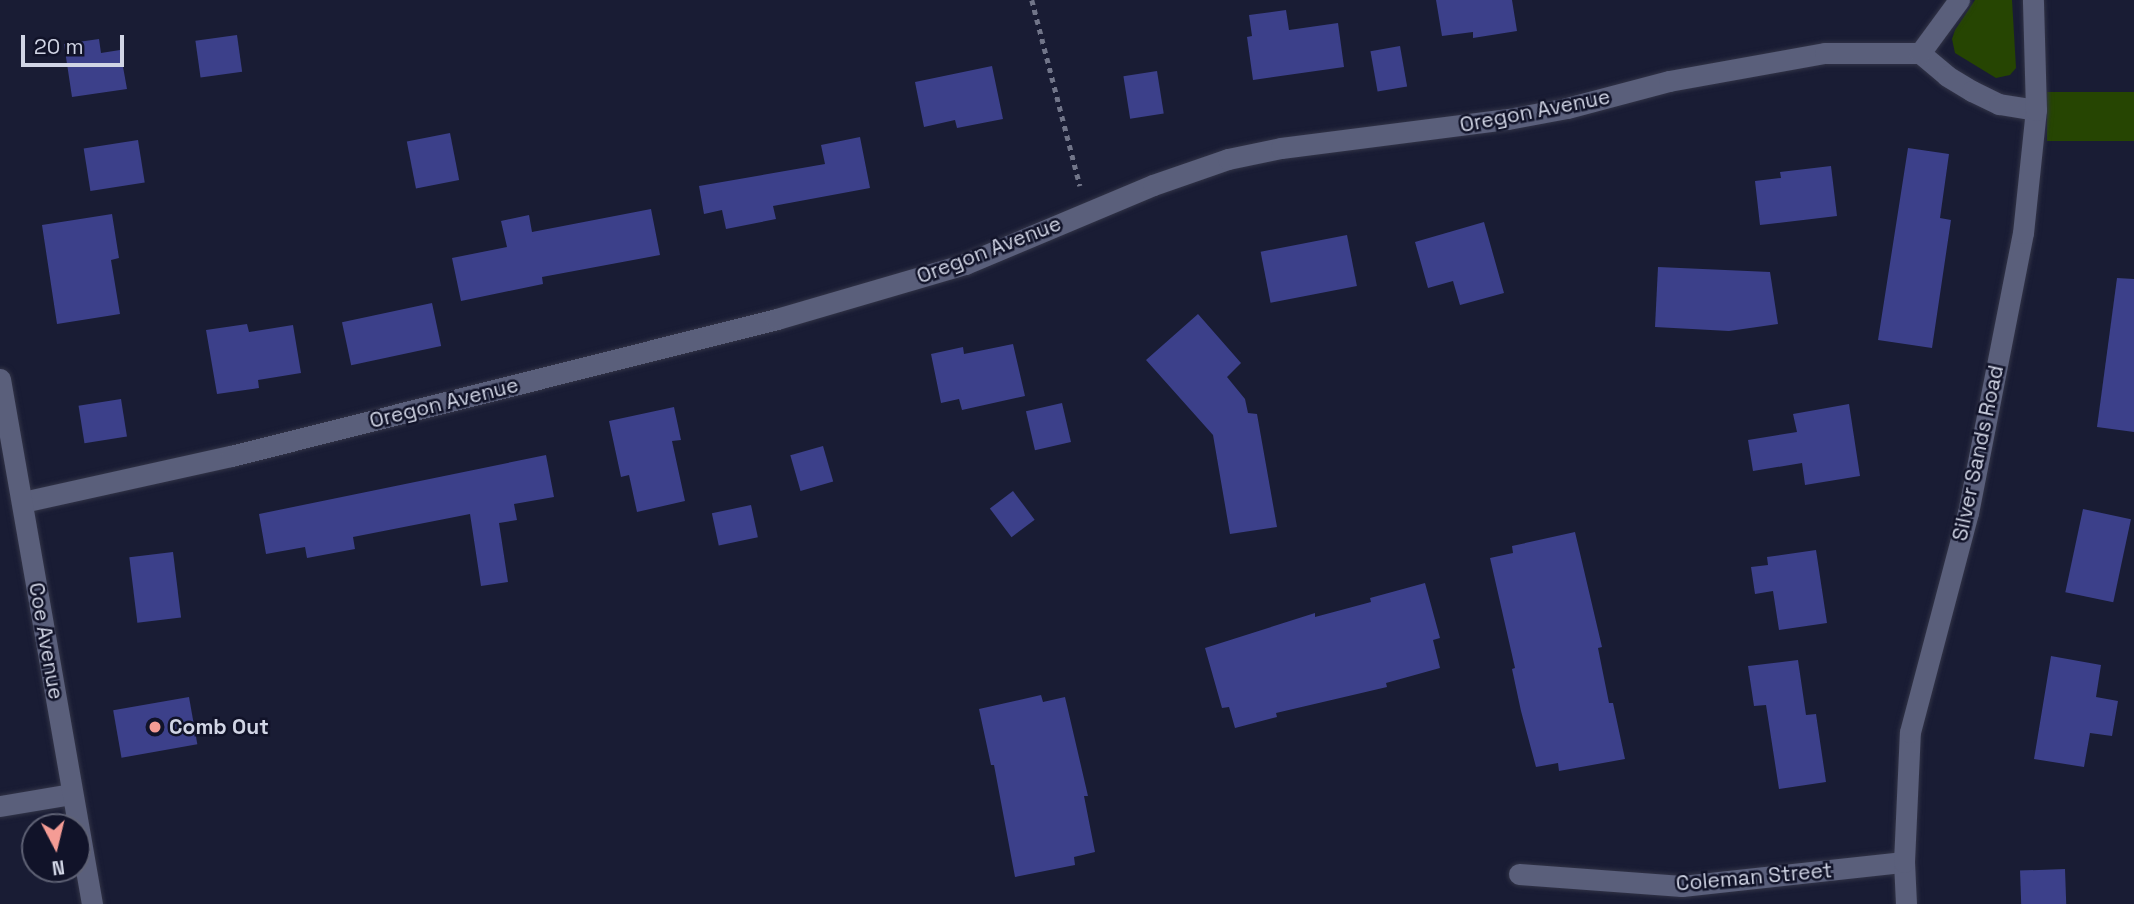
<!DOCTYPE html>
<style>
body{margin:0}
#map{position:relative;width:2134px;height:904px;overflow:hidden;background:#191c34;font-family:"Space Grotesk",sans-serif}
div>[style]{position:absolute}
.green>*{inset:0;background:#264502;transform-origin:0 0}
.building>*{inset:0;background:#3c408a;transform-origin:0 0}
.path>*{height:4.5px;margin-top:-2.25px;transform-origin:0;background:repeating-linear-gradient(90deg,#717589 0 5px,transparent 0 10px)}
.roads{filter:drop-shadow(0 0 2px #323447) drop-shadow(0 0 2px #323447)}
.street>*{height:21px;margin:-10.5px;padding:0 10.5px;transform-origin:10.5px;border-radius:10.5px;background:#5a5f7b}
.secondary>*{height:21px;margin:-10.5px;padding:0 10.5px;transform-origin:10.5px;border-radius:10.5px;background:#5a5f7b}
.dots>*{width:19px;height:19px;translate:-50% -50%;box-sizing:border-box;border:4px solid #111329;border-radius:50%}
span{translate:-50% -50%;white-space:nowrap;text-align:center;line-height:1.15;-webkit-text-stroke:5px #111329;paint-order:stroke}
.street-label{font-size:21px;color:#d1d5e5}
.poi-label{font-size:21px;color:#d1d5e5;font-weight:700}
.left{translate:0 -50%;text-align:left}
.north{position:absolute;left:21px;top:813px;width:70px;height:70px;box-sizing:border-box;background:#111329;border:2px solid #5e6174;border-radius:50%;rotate:173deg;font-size:19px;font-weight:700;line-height:28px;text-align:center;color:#d1d5e5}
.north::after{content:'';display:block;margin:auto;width:24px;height:32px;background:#f59c95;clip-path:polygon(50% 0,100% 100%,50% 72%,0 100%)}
.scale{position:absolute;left:21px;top:35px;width:103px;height:32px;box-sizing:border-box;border:4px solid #d1d5e5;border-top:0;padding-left:9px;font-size:21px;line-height:24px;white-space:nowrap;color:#d1d5e5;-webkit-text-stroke:5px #111329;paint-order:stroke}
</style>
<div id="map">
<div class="green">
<div style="clip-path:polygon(1975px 0,2012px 0,2016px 68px,2010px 75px,1996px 78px,1955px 53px,1952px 39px,1955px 30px)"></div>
<div style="left:2134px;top:92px;width:49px;height:87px;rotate:90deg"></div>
</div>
<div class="building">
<div style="clip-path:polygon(1436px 0,1512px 0,1517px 31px,1473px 38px,1473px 32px,1442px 36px)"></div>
<div style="clip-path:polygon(1286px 10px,1289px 30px,1338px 23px,1344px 67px,1253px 80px,1247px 37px,1252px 36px,1249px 15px)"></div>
<div style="left:237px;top:35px;width:37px;height:42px;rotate:82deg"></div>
<div style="clip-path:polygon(99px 39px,101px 53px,120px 50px,127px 89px,72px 97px,64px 44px)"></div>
<div style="left:1400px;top:46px;width:41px;height:30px;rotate:80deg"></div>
<div style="clip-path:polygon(992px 66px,1003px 119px,957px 128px,955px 120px,924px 127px,915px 82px)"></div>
<div style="left:1157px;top:71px;width:43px;height:34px;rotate:81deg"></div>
<div style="left:450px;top:133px;width:48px;height:44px;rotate:79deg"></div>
<div style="clip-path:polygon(860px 137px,870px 188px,773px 206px,776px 219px,726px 229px,722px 210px,704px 214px,699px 186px,825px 164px,821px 145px)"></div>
<div style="left:138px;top:140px;width:43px;height:55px;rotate:81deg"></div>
<div style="clip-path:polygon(1908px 148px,1949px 154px,1940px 218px,1951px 220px,1932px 348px,1878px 340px)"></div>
<div style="clip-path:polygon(1831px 166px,1837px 216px,1760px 225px,1755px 181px,1781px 178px,1780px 172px)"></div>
<div style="clip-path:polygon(651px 209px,660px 255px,542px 277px,543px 284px,461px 301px,452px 258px,507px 247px,501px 221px,529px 215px,532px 232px)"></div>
<div style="clip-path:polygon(112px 214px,119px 258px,111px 260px,120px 314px,57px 324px,42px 225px)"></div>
<div style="clip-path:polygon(1484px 222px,1504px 293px,1460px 305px,1453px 281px,1428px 288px,1415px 242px)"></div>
<div style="left:1347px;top:235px;width:52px;height:88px;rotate:79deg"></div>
<div style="clip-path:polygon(1658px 267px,1770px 272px,1778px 324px,1729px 331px,1655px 327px)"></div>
<div style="clip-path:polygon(2117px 278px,2134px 279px,2134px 432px,2097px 427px)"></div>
<div style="left:432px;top:303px;width:44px;height:92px;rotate:78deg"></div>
<div style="clip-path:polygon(1198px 314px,1241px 363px,1227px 377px,1245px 399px,1248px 413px,1257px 414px,1277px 527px,1230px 534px,1213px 435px,1146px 360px)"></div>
<div style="clip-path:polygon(247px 324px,249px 332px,293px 325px,301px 373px,258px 380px,259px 388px,217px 394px,206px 330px)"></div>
<div style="clip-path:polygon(1013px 344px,1025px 396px,962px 410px,959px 399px,941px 403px,931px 354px,963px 347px,964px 354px)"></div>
<div style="left:121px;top:399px;width:38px;height:43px;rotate:81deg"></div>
<div style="left:1062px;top:403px;width:40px;height:37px;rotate:77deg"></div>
<div style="clip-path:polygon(1849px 404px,1860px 476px,1805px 485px,1802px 463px,1753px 471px,1748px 440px,1797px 432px,1793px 414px)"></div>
<div style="clip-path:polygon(674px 407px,681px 440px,672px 441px,685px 501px,637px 512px,629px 475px,621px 477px,609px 421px)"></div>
<div style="left:823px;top:446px;width:37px;height:34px;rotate:74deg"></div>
<div style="clip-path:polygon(546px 455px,554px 497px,514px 504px,517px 520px,499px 523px,508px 582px,481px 586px,470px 514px,353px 537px,355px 549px,307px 558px,305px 547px,266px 554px,259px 514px)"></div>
<div style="left:1013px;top:491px;width:36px;height:29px;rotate:53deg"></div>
<div style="left:751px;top:505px;width:33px;height:40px;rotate:78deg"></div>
<div style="left:2083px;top:509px;width:49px;height:85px;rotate:12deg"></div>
<div style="clip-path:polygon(1575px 532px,1602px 647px,1598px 648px,1609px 703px,1613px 703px,1625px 759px,1559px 771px,1558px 763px,1536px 767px,1521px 711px,1512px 669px,1515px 668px,1490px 558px,1513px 553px,1512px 546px)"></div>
<div style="clip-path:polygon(1816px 550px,1827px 623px,1779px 630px,1773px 591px,1755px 594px,1751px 567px,1768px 565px,1767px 557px)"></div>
<div style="left:173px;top:552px;width:66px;height:44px;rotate:83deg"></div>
<div style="clip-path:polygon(1425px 583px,1440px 638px,1433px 640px,1440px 668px,1386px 683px,1387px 687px,1276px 713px,1277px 717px,1235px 728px,1229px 707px,1222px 708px,1205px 648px,1315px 613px,1315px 617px,1371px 602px,1370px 598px)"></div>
<div style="clip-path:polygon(2051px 656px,2101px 665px,2096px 697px,2118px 701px,2112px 736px,2090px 733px,2084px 767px,2034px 759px)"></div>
<div style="clip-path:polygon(1798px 660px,1806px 715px,1816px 714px,1826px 782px,1779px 789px,1766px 705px,1754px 706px,1748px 666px)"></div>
<div style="clip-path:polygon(1041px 695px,1043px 702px,1065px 697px,1088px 796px,1084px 796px,1095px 852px,1074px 857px,1075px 865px,1015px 877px,994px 765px,991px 765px,979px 709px)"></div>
<div style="left:189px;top:697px;width:48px;height:77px;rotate:80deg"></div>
<div style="left:2065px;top:869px;width:35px;height:45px;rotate:88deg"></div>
</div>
<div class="path">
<div style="left:1032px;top:0;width:192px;rotate:75.5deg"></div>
</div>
<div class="roads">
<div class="street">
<div style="left:1920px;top:53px;width:35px;rotate:40deg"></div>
<div style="left:1947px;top:76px;width:29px;rotate:31deg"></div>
<div style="left:1972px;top:91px;width:30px;rotate:26deg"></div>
<div style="left:1999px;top:104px;width:37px;rotate:9deg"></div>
<div style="left:23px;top:502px;width:213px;rotate:-12.5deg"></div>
<div style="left:231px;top:456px;width:563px;rotate:-14.09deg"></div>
<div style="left:777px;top:319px;width:196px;rotate:-16.3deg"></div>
<div style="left:965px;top:264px;width:204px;rotate:-22.8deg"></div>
<div style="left:1153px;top:185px;width:79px;rotate:-19.1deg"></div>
<div style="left:1228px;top:159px;width:54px;rotate:-11.7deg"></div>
<div style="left:1281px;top:148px;width:229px;rotate:-7.3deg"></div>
<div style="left:1508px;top:119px;width:60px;rotate:-10.6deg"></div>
<div style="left:1567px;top:108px;width:106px;rotate:-14.8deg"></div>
<div style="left:1669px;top:81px;width:158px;rotate:-10.2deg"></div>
<div style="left:1825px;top:53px;width:95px"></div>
<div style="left:1920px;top:53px;width:66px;rotate:-53.7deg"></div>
<div style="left:0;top:806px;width:73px;rotate:-9.5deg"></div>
<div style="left:1519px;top:874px;width:163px;rotate:4.2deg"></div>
<div style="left:1682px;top:886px;width:223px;rotate:-6.2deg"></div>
</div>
<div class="secondary">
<div style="left:0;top:379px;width:533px;rotate:80.06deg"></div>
<div style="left:1906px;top:904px;width:42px;rotate:-92.7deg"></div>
<div style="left:1904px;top:862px;width:130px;rotate:-87.4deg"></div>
<div style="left:1910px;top:732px;width:227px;rotate:-75.2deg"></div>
<div style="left:1968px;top:513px;width:285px;rotate:-78.9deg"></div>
<div style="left:2023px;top:233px;width:124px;rotate:-84deg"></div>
<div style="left:2036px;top:110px;width:110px;rotate:-91.6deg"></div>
</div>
</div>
<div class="dots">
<div style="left:155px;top:727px;background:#f59c95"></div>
</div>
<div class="street-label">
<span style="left:1535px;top:111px;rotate:-11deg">Oregon Avenue</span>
<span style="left:989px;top:250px;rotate:-21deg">Oregon Avenue</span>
<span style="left:444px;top:403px;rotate:-14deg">Oregon Avenue</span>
<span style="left:1978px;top:453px;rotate:-78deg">Silver Sands Road</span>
<span style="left:46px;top:641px;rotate:80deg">Coe Avenue</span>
<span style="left:1754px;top:877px;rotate:-5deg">Coleman Street</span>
</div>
<div class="poi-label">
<span class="left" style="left:169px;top:727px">Comb Out</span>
</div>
<div class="north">N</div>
<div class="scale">20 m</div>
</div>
